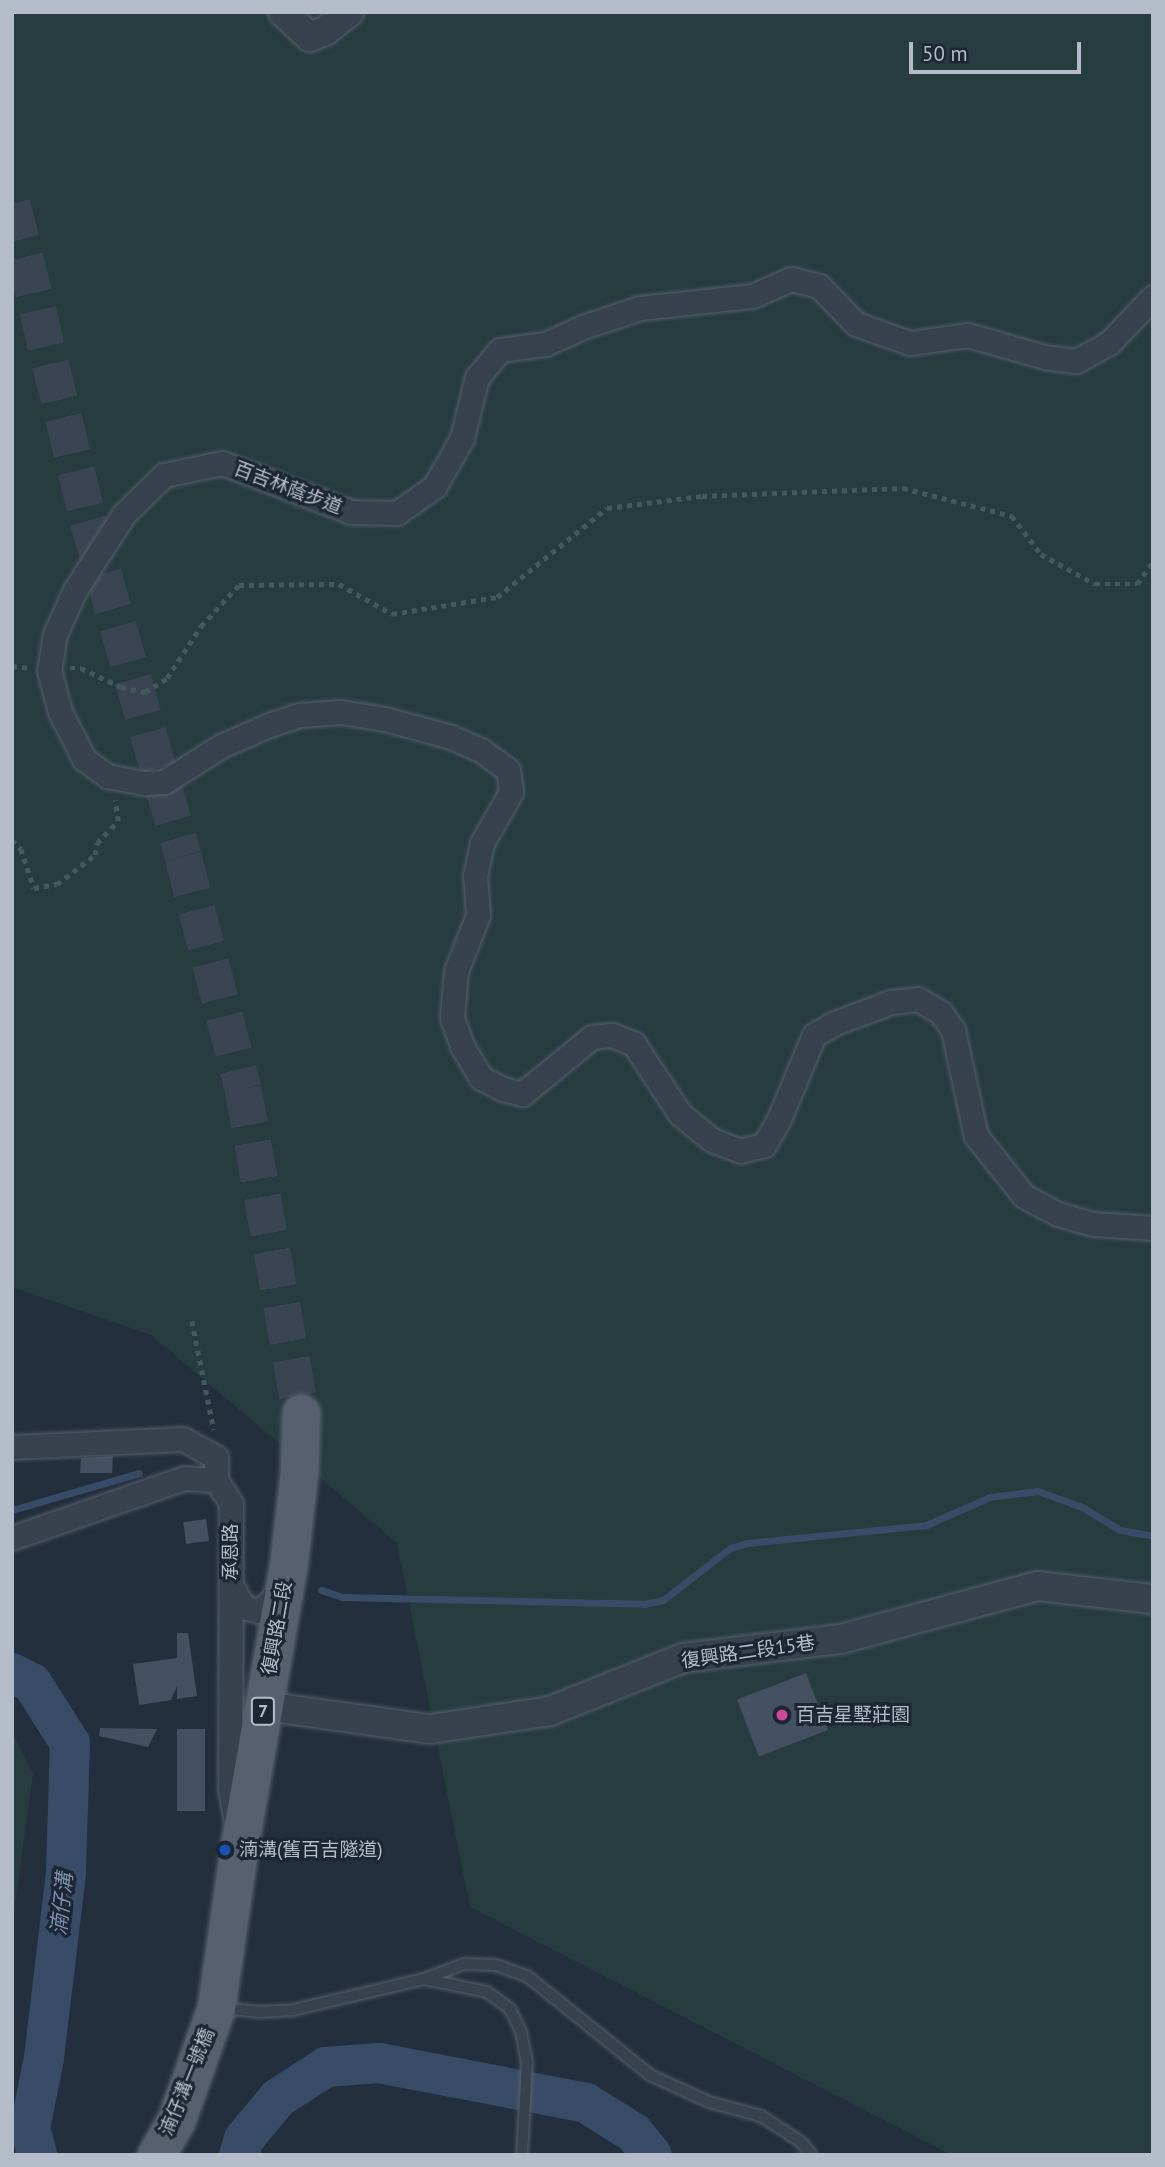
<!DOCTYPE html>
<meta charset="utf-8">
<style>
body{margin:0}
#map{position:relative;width:1165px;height:2167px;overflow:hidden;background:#242f3e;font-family:"PT Sans","Noto Sans TC",sans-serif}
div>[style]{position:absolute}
.green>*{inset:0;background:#263c3f}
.stream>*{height:7px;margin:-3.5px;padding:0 3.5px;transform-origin:3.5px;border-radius:3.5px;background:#394c67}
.river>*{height:40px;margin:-20px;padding:0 20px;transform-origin:20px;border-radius:20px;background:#394c67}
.building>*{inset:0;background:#455162;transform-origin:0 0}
.primary-tunnel>*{height:37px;margin-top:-18.5px;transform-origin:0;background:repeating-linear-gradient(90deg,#3a4453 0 37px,transparent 0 55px)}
.path>*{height:4.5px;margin-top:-2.25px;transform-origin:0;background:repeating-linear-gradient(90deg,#44595c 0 5px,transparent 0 10px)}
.roads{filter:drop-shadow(0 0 2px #565f6c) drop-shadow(0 0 2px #565f6c)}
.service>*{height:10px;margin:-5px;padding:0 5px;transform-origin:5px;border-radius:5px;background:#38414e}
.minor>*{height:23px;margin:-11.5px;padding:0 11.5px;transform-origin:11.5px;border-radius:11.5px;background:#38414e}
.tertiary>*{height:28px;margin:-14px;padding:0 14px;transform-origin:14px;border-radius:14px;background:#38414e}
.primary>*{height:37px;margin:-18.5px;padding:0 18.5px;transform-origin:18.5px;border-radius:18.5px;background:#56606e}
.dots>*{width:19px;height:19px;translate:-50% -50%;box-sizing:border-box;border:4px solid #1d2633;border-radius:50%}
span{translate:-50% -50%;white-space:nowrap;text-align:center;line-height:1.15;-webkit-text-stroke:6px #1d2633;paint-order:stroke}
.shield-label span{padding:2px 5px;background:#1d2633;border:2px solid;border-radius:5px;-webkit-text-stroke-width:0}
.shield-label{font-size:18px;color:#b4bcc9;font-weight:700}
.street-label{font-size:19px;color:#b4bcc9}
.poi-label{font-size:19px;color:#b4bcc9}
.left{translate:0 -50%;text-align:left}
.water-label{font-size:21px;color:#7c92b1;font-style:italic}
.frame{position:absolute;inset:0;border:14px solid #b4bcc9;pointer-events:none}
.scale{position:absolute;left:909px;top:42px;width:172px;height:32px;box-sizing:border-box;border:4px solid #b4bcc9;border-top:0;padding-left:9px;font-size:21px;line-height:24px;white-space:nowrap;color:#b4bcc9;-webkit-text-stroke:5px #1d2633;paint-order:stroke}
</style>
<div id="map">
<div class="green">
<div style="clip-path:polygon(12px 12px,1153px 12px,1153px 2155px,952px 2155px,470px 1907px,397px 1543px,151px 1335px,12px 1287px)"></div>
<div style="clip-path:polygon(12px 1732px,33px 1774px,12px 1926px)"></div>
</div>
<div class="stream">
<div style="left:12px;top:1510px;width:132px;rotate:-16.2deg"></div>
<div style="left:321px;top:1590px;width:23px;rotate:18deg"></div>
<div style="left:343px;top:1597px;width:302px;rotate:1.3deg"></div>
<div style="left:645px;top:1604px;width:18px;rotate:-13deg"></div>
<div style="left:663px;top:1600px;width:85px;rotate:-37.8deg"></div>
<div style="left:730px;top:1548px;width:18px;rotate:-16deg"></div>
<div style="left:747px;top:1543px;width:180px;rotate:-5.7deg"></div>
<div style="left:926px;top:1525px;width:70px;rotate:-23.6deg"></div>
<div style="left:990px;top:1497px;width:48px;rotate:-7.1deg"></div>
<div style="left:1038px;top:1491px;width:47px;rotate:20deg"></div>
<div style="left:1082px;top:1507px;width:44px;rotate:31.2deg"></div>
<div style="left:1120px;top:1530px;width:34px;rotate:10deg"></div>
</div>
<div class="river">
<div style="left:12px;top:1673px;width:22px;rotate:27deg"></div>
<div style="left:32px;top:1683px;width:71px;rotate:57.7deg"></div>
<div style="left:70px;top:1743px;width:130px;rotate:91.8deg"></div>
<div style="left:66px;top:1873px;width:186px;rotate:96.8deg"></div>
<div style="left:44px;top:2058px;width:71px;rotate:101.3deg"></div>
<div style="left:30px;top:2128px;width:28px;rotate:75deg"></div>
<div style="left:239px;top:2155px;width:17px;rotate:-73deg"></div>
<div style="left:244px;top:2139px;width:53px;rotate:-50.3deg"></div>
<div style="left:278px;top:2098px;width:57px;rotate:-32.9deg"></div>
<div style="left:326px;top:2067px;width:53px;rotate:-4.3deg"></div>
<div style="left:379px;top:2063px;width:211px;rotate:10.9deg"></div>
<div style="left:586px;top:2103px;width:57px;rotate:32deg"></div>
<div style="left:634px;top:2133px;width:28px;rotate:51deg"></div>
</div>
<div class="building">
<div style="clip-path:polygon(113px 1456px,112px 1473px,80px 1473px,81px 1458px)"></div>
<div style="left:206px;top:1519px;width:22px;height:23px;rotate:82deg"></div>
<div style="clip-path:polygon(177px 1633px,188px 1633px,197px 1696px,177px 1699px,177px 1686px,171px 1700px,139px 1705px,133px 1664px,177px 1658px)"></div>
<div style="left:806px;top:1673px;width:61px;height:74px;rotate:69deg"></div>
<div style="clip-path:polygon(100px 1728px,157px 1729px,148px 1747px,99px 1736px)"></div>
<div style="left:177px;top:1729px;width:28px;height:82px"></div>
</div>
<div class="primary-tunnel">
<div style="left:12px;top:203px;width:326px;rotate:76.5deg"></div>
<div style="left:88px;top:520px;width:349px;rotate:74.2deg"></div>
<div style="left:183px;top:856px;width:240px;rotate:75.5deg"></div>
<div style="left:243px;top:1088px;width:330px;rotate:79.9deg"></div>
</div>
<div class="path">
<div style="left:12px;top:666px;width:18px;rotate:6deg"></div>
<div style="left:70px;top:668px;width:11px"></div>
<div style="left:81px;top:668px;width:44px;rotate:25.4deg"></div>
<div style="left:121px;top:687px;width:25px;rotate:12deg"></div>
<div style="left:145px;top:692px;width:26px;rotate:-32deg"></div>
<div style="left:167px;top:678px;width:62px;rotate:-56.8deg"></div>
<div style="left:201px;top:626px;width:56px;rotate:-47.2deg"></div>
<div style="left:239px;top:585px;width:100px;rotate:-0.6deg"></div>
<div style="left:339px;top:584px;width:61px;rotate:29.5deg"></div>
<div style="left:392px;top:614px;width:106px;rotate:-9.2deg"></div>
<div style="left:497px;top:597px;width:141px;rotate:-39deg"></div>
<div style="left:607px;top:508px;width:96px;rotate:-7.2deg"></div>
<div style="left:702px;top:496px;width:201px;rotate:-2.3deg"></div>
<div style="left:903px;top:488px;width:113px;rotate:14.4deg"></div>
<div style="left:1012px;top:516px;width:48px;rotate:52.7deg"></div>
<div style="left:1041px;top:554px;width:62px;rotate:29.1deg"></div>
<div style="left:1095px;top:584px;width:42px"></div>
<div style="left:1137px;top:584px;width:27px;rotate:-54deg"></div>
<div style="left:12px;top:840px;width:13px;rotate:45deg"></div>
<div style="left:21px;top:849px;width:41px;rotate:71.6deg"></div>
<div style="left:34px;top:888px;width:23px;rotate:-10deg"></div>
<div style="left:57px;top:884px;width:48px;rotate:-37.3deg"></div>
<div style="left:95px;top:855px;width:12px;rotate:-81deg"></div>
<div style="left:97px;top:843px;width:30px;rotate:-46deg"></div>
<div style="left:118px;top:821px;width:21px;rotate:-98deg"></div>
<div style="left:192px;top:1321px;width:111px;rotate:78.6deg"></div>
</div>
<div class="roads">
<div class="service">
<div style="left:424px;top:1979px;width:43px;rotate:-20.6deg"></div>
<div style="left:464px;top:1964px;width:32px;rotate:2deg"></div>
<div style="left:496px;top:1965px;width:33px;rotate:20deg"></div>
<div style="left:527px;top:1976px;width:158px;rotate:38.8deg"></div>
<div style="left:650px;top:2075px;width:65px;rotate:24.6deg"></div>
<div style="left:709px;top:2102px;width:54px;rotate:15.1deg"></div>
<div style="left:761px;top:2116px;width:48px;rotate:33deg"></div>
<div style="left:801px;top:2142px;width:17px;rotate:50deg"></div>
<div style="left:222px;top:2008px;width:36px;rotate:6deg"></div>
<div style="left:258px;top:2012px;width:35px;rotate:-3deg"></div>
<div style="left:293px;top:2010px;width:135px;rotate:-13.3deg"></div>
<div style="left:424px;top:1979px;width:64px;rotate:11.7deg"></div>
<div style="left:487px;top:1992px;width:29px;rotate:36deg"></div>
<div style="left:510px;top:2009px;width:25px;rotate:64deg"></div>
<div style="left:521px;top:2032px;width:31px;rotate:79deg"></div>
<div style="left:527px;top:2062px;width:93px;rotate:93.1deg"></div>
</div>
<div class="minor">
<div style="left:1153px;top:297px;width:64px;rotate:133.7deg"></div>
<div style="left:1109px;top:343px;width:38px;rotate:151deg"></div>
<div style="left:1076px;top:361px;width:31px;rotate:-173deg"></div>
<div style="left:1045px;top:357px;width:80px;rotate:-164.1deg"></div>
<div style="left:968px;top:335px;width:59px;rotate:172.1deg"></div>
<div style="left:910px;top:343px;width:57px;rotate:-160.6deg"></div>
<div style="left:856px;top:324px;width:53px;rotate:-134.2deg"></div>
<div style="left:819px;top:286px;width:29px;rotate:-166deg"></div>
<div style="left:791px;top:279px;width:43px;rotate:156.4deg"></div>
<div style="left:752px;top:296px;width:113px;rotate:173.9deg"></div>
<div style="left:640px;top:308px;width:60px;rotate:161.6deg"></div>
<div style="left:583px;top:327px;width:42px;rotate:155.9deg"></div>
<div style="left:545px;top:344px;width:45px;rotate:172.4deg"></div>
<div style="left:500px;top:350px;width:35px;rotate:130deg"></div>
<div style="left:477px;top:377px;width:63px;rotate:103.8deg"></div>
<div style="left:462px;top:438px;width:55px;rotate:119.4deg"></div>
<div style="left:435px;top:486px;width:47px;rotate:144.6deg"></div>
<div style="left:397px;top:513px;width:46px;rotate:-178.8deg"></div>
<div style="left:351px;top:512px;width:138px;rotate:-159.2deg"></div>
<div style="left:222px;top:463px;width:59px;rotate:168.3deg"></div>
<div style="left:164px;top:475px;width:56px;rotate:135.7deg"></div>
<div style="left:124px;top:514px;width:90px;rotate:122.8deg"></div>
<div style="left:75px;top:590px;width:48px;rotate:114.4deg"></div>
<div style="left:55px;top:634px;width:36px;rotate:99deg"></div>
<div style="left:49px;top:670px;width:43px;rotate:75.3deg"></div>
<div style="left:60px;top:712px;width:53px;rotate:62.9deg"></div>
<div style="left:84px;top:759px;width:29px;rotate:36deg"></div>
<div style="left:107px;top:776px;width:38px;rotate:11deg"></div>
<div style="left:144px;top:783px;width:20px;rotate:-3deg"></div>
<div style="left:164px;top:782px;width:67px;rotate:-32.3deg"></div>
<div style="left:221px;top:746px;width:52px;rotate:-23.6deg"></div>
<div style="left:269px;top:725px;width:33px;rotate:-18deg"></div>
<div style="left:300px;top:715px;width:41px;rotate:-4.2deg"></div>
<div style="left:341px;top:712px;width:45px;rotate:9deg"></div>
<div style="left:385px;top:719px;width:68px;rotate:15.3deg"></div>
<div style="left:451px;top:737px;width:34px;rotate:24deg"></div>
<div style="left:482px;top:751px;width:32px;rotate:36deg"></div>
<div style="left:508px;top:770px;width:22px;rotate:82deg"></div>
<div style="left:511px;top:792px;width:59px;rotate:119.6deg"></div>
<div style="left:482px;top:843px;width:33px;rotate:102deg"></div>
<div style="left:475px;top:875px;width:40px;rotate:85.7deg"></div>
<div style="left:478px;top:915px;width:60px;rotate:111.4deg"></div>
<div style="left:456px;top:971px;width:47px;rotate:94.9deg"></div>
<div style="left:452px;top:1018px;width:30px;rotate:70deg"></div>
<div style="left:462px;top:1046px;width:37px;rotate:59deg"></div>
<div style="left:481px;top:1078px;width:25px;rotate:27deg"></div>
<div style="left:503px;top:1089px;width:20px;rotate:15deg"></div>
<div style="left:522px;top:1094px;width:90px;rotate:-39.2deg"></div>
<div style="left:592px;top:1037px;width:20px;rotate:-6deg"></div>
<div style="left:612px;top:1035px;width:24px;rotate:22deg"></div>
<div style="left:634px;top:1044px;width:84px;rotate:56.7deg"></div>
<div style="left:680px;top:1114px;width:41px;rotate:39.1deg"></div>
<div style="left:712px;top:1140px;width:30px;rotate:21deg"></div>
<div style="left:740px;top:1151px;width:25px;rotate:-14deg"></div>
<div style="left:764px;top:1145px;width:30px;rotate:-60deg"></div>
<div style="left:779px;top:1119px;width:91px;rotate:-67.4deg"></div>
<div style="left:814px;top:1035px;width:24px;rotate:-30deg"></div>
<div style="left:835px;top:1023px;width:60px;rotate:-20.6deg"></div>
<div style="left:891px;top:1002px;width:27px;rotate:-6deg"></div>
<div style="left:918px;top:999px;width:27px;rotate:31deg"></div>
<div style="left:941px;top:1013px;width:21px;rotate:55deg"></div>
<div style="left:953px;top:1030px;width:108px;rotate:77.8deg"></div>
<div style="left:976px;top:1136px;width:77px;rotate:51.3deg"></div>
<div style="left:1024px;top:1196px;width:38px;rotate:28deg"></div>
<div style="left:1058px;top:1214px;width:37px;rotate:16deg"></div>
<div style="left:1094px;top:1224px;width:59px;rotate:3.9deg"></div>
<div style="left:12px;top:1447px;width:171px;rotate:-2.7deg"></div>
<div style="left:183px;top:1439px;width:38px;rotate:29deg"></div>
<div style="left:216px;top:1457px;width:23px;rotate:90deg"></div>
<div style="left:12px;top:1538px;width:182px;rotate:-19.2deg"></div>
<div style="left:184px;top:1478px;width:32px;rotate:4deg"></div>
<div style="left:216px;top:1480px;width:27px;rotate:57deg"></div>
<div style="left:231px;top:1503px;width:285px;rotate:90.2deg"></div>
<div style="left:230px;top:1788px;width:34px;rotate:80deg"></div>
<div style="left:231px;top:1585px;width:25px;rotate:61deg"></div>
<div style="left:243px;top:1607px;width:16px;rotate:14deg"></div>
<div style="left:259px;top:1611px;width:17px;rotate:-40deg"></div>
<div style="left:272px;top:1600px;width:16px;rotate:-63deg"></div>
</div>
<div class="tertiary">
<div style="left:283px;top:12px;width:37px;rotate:43deg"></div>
<div style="left:310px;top:37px;width:16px;rotate:-22deg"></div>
<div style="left:325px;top:31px;width:31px;rotate:-38deg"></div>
<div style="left:264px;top:1706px;width:168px;rotate:7.9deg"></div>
<div style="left:430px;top:1729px;width:121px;rotate:-8.5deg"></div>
<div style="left:550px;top:1711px;width:143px;rotate:-21.7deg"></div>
<div style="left:683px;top:1658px;width:159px;rotate:-6.9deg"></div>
<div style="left:841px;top:1639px;width:203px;rotate:-15.1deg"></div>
<div style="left:1037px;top:1586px;width:117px;rotate:6.4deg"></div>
</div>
<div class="primary">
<div style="left:156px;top:2155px;width:39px;rotate:-60deg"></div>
<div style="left:176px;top:2121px;width:120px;rotate:-70.5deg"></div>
<div style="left:216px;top:2008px;width:168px;rotate:-81.8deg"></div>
<div style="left:240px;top:1842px;width:278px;rotate:-80.1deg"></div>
<div style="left:288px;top:1568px;width:96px;rotate:-83.4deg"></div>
<div style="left:299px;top:1473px;width:60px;rotate:-88.1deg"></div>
</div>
</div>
<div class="dots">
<div style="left:782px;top:1715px;background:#d1479c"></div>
<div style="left:225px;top:1850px;background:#1a4fb4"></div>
</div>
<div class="shield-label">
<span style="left:263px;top:1711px">7</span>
</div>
<div class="street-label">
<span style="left:288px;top:488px;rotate:21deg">百吉林蔭步道</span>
<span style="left:231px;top:1552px;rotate:-90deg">承恩路</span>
<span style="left:277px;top:1628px;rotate:-80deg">復興路二段</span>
<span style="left:748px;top:1652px;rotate:-8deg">復興路二段15巷</span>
<span style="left:187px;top:2082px;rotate:-68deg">湳仔溝一號橋</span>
</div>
<div class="poi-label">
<span class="left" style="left:796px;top:1715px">百吉星墅莊園</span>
<span class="left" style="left:239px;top:1850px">湳溝(舊百吉隧道)</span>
</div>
<div class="water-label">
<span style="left:62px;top:1904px;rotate:-84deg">湳仔溝</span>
</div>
<div class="frame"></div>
<div class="scale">50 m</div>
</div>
